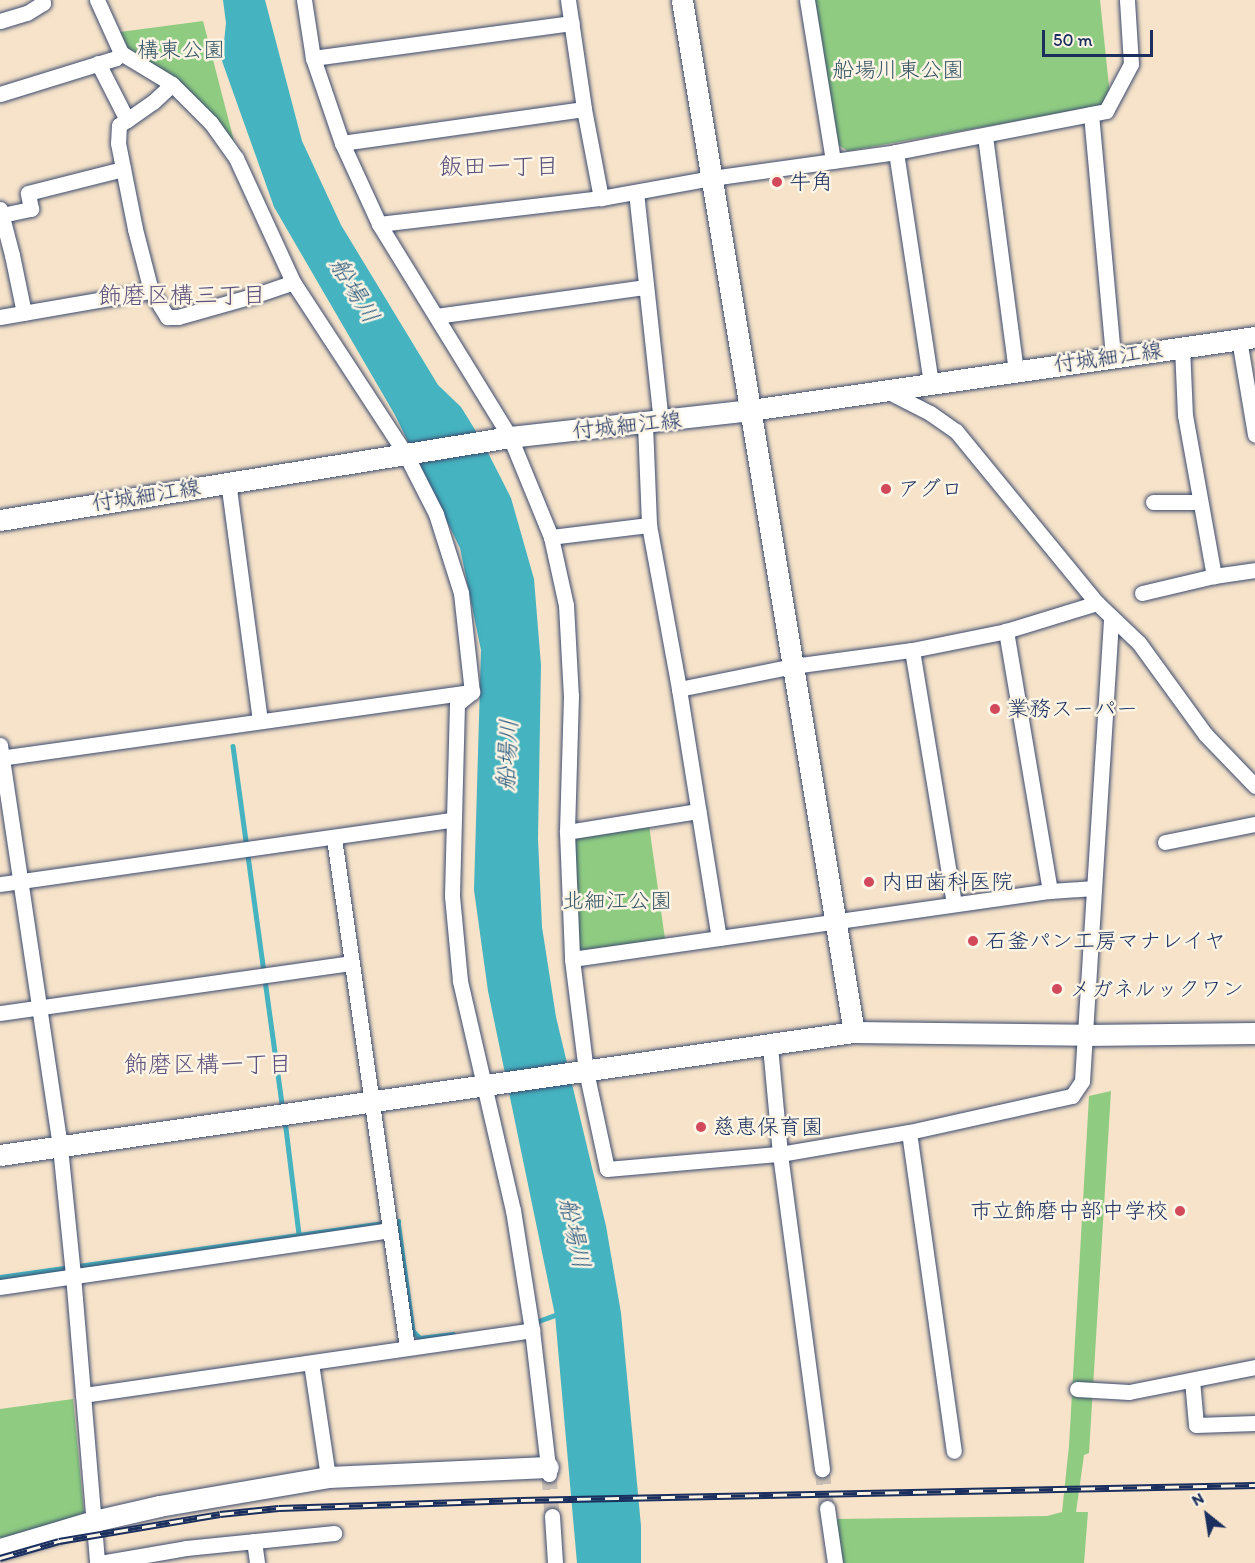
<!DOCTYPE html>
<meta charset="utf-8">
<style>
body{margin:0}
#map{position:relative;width:1255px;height:1563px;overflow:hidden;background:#f6e3c9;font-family:Itim,"Klee One",sans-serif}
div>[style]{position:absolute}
.green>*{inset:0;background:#8fcc82}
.water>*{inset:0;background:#45b3c0}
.stream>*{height:4.5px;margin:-2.25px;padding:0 2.25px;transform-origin:2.25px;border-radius:2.25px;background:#45b3c0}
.street-tunnel>*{height:15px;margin-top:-7.5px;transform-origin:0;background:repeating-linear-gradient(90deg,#cabfb4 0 15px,transparent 0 23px)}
.roads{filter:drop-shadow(0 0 2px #3c4a6e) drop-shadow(0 0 2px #3c4a6e)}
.street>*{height:15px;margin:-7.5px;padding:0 7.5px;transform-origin:7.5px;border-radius:7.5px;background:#fff}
.secondary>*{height:21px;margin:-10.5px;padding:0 10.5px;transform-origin:10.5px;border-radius:10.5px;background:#fff}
.rail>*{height:7px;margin-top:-3.5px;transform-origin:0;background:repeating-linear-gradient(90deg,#fcf5e5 0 14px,#1b2f5e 0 28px);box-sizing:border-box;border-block:2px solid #1b2f5e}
.dots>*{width:16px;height:16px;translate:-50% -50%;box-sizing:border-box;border:3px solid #fcf5e5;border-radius:50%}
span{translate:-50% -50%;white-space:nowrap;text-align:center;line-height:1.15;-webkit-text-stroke:5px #fcf5e5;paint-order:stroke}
.park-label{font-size:22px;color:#385667}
.poi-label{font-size:22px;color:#1b2f5e}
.left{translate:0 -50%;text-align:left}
.right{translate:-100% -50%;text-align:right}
.street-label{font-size:22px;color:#1b2f5e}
.neighbourhood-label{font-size:24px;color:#5e537d}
.water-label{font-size:24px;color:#28577b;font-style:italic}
.north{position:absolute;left:1177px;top:1485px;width:60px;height:60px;-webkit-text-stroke:4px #fcf5e5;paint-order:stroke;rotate:330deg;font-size:16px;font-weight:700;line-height:24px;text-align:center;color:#1b2f5e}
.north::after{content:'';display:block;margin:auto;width:21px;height:27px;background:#1b2f5e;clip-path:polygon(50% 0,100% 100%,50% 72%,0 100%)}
.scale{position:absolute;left:1042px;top:30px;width:111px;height:27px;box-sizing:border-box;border:3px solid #1b2f5e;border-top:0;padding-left:8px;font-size:18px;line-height:21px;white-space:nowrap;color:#1b2f5e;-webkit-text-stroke:4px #fcf5e5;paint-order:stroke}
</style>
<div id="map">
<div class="green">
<div style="clip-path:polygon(814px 0,1100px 0,1110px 96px,1106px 105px,848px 151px,838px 145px)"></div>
<div style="clip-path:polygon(203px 21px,234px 141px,193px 94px,173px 76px,130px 52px,120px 32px)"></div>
<div style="clip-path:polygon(649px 825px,665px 939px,584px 950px,578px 948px,572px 841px,575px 837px)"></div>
<div style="clip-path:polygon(1111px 1091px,1089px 1453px,1084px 1455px,1076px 1512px,1088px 1512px,1084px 1563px,839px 1563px,833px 1519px,1047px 1516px,1062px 1512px,1069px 1446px,1089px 1096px)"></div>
<div style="clip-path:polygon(73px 1399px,84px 1513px,4px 1540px,0 1537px,0 1409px)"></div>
</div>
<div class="water">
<div style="clip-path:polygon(223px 0,265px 0,302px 141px,341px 225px,438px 385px,461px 407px,482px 441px,511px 498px,534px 579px,541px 665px,538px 839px,542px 927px,556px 1017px,606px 1226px,621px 1313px,641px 1526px,641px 1563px,577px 1563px,555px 1315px,488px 991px,474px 890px,481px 650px,460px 548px,395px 415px,274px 207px,222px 61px,226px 23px)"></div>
</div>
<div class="stream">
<div style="left:233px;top:746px;width:366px;rotate:82.2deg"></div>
<div style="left:285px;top:1120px;width:115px;rotate:83deg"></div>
<div style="left:0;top:1277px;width:402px;rotate:-8deg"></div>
<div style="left:398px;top:1221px;width:111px;rotate:82.2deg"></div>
<div style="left:413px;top:1331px;width:10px;rotate:45deg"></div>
<div style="left:420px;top:1338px;width:33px;rotate:-7deg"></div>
<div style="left:533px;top:1323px;width:30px;rotate:-20deg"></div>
</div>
<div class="street-tunnel">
<div style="left:822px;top:1469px;width:39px;rotate:83deg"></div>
<div style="left:549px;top:1474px;width:42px;rotate:85.9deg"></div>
</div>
<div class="roads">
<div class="street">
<div style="left:97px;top:0;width:58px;rotate:65.6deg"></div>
<div style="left:121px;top:53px;width:60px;rotate:31.3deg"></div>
<div style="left:172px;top:84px;width:55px;rotate:45deg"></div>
<div style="left:211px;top:123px;width:43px;rotate:54.5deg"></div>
<div style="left:236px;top:158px;width:136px;rotate:65.3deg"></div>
<div style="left:293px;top:282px;width:207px;rotate:56.8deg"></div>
<div style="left:406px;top:455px;width:66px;rotate:63deg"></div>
<div style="left:436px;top:514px;width:83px;rotate:72.4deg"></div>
<div style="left:461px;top:593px;width:100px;rotate:83.7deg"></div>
<div style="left:304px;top:0;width:59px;rotate:81.2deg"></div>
<div style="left:313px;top:58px;width:90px;rotate:71.2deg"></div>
<div style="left:342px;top:143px;width:89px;rotate:65.4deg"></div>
<div style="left:379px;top:224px;width:250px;rotate:58.4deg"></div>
<div style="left:510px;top:437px;width:108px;rotate:67.7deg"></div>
<div style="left:551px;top:537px;width:70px;rotate:77.6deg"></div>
<div style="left:566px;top:605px;width:91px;rotate:86.9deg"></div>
<div style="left:571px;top:696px;width:136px;rotate:91.7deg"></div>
<div style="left:567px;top:832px;width:127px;rotate:87.7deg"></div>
<div style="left:572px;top:959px;width:113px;rotate:82.9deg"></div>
<div style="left:586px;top:1071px;width:100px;rotate:77.9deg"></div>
<div style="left:607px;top:1169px;width:174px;rotate:-5deg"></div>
<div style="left:780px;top:1154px;width:131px;rotate:-9.7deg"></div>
<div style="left:909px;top:1132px;width:167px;rotate:-12.5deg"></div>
<div style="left:1072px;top:1096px;width:18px;rotate:-56deg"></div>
<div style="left:1082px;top:1081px;width:464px;rotate:-86.4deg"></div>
<div style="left:568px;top:0;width:110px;rotate:81.6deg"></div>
<div style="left:584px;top:109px;width:91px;rotate:79.2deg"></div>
<div style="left:807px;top:0;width:163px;rotate:80.8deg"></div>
<div style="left:0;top:21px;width:28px;rotate:-17deg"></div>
<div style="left:27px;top:13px;width:19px;rotate:-32deg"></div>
<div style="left:43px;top:3px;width:3px;rotate:-108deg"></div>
<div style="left:313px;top:58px;width:261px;rotate:-7.7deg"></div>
<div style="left:98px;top:63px;width:64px;rotate:63deg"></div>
<div style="left:127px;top:120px;width:9px;rotate:148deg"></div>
<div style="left:119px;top:125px;width:18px;rotate:93deg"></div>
<div style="left:118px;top:143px;width:88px;rotate:78.8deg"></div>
<div style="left:135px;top:229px;width:64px;rotate:75.5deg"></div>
<div style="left:0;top:94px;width:121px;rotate:-17.2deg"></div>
<div style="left:116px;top:58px;width:7px;rotate:-45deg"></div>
<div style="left:1091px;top:114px;width:243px;rotate:84.8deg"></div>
<div style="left:127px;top:120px;width:32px;rotate:-35deg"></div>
<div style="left:153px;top:102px;width:26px;rotate:-43deg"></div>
<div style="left:985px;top:136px;width:236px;rotate:82.5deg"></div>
<div style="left:342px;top:143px;width:244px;rotate:-8deg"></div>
<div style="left:896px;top:152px;width:234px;rotate:81.4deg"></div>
<div style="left:636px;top:192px;width:231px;rotate:83.8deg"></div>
<div style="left:0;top:209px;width:48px;rotate:75.4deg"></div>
<div style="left:12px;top:255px;width:59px;rotate:78.3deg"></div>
<div style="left:2px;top:215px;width:30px;rotate:-12deg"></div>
<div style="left:31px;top:209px;width:16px;rotate:-101deg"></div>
<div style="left:28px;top:193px;width:98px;rotate:-14.2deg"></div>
<div style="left:379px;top:224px;width:224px;rotate:-6.7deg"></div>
<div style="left:601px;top:198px;width:113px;rotate:-10.2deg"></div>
<div style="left:712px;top:178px;width:186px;rotate:-8deg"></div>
<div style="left:896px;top:152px;width:214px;rotate:-11deg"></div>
<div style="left:1106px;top:111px;width:53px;rotate:-62deg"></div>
<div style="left:1131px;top:64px;width:64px;rotate:-93.6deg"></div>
<div style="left:436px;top:316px;width:212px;rotate:-7.9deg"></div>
<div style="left:0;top:317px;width:153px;rotate:-9.8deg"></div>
<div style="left:151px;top:291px;width:31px;rotate:58deg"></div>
<div style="left:167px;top:317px;width:11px"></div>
<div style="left:178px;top:317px;width:81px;rotate:-15.8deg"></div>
<div style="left:256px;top:295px;width:39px;rotate:-19deg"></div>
<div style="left:1239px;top:339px;width:97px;rotate:80.5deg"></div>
<div style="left:1182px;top:347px;width:68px;rotate:87.5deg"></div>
<div style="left:1185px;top:415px;width:164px;rotate:79.8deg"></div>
<div style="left:887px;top:391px;width:48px;rotate:27.1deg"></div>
<div style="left:930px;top:413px;width:32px;rotate:35deg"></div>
<div style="left:956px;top:431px;width:222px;rotate:50.7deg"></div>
<div style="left:1097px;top:603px;width:58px;rotate:43.6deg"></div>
<div style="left:1139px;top:643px;width:112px;rotate:54deg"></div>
<div style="left:1205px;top:734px;width:72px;rotate:46.1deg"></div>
<div style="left:645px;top:424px;width:101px;rotate:87.7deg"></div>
<div style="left:228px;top:481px;width:241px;rotate:82.4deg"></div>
<div style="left:1153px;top:502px;width:46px"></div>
<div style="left:551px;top:537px;width:99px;rotate:-7deg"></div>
<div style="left:649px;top:525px;width:167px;rotate:79.6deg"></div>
<div style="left:679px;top:689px;width:252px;rotate:80.9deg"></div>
<div style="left:1142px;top:593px;width:74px;rotate:-13.3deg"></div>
<div style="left:1214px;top:576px;width:41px;rotate:-8.3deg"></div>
<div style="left:912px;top:650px;width:257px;rotate:80.6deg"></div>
<div style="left:679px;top:689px;width:116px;rotate:-11.4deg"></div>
<div style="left:793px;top:666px;width:120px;rotate:-7.7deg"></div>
<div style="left:912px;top:650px;width:96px;rotate:-11.4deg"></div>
<div style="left:1006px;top:631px;width:95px;rotate:-17.1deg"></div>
<div style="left:472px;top:692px;width:19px;rotate:141deg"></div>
<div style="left:457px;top:704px;width:192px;rotate:91.5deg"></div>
<div style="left:452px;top:896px;width:85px;rotate:84.6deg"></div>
<div style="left:460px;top:981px;width:235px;rotate:77deg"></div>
<div style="left:513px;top:1210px;width:121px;rotate:81deg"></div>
<div style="left:532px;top:1330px;width:145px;rotate:83.3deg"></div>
<div style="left:0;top:745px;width:406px;rotate:81.5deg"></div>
<div style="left:60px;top:1147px;width:129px;rotate:84.2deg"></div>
<div style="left:73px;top:1275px;width:289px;rotate:85.2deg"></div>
<div style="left:0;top:758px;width:477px;rotate:-8deg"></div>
<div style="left:567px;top:832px;width:133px;rotate:-9.1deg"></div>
<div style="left:334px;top:838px;width:515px;rotate:81.85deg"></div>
<div style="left:1165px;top:842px;width:92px;rotate:-11.3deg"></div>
<div style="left:0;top:884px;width:457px;rotate:-8.1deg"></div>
<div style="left:1050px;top:891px;width:44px;rotate:-3.9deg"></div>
<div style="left:572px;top:959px;width:483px;rotate:-8.1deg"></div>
<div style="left:1050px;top:891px;width:264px;rotate:-99.6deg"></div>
<div style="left:0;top:1013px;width:355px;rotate:-8.1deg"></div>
<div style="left:770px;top:1046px;width:108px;rotate:84.7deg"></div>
<div style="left:780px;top:1154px;width:318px;rotate:82.4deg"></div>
<div style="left:909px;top:1132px;width:322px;rotate:82deg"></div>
<div style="left:0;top:1287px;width:394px;rotate:-8.3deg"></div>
<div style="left:311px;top:1363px;width:115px;rotate:81.5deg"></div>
<div style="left:1192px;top:1380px;width:45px;rotate:84.9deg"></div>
<div style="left:1196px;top:1425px;width:59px;rotate:-1.9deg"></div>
<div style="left:1077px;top:1389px;width:52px;rotate:3.3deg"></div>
<div style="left:1129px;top:1392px;width:128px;rotate:-11.2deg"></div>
<div style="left:83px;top:1395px;width:454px;rotate:-8.2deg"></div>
<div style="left:827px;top:1508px;width:56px;rotate:81.7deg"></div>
<div style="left:552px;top:1516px;width:47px;rotate:86.3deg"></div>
<div style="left:254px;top:1541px;width:22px;rotate:82deg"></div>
<div style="left:100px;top:1563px;width:87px;rotate:-9.9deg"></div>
<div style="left:186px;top:1548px;width:149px;rotate:-5.8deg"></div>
</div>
<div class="secondary">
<div style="left:682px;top:0;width:1046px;rotate:80.54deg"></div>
<div style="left:0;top:520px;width:517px;rotate:-9.24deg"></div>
<div style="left:510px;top:437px;width:243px;rotate:-6.4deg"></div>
<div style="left:751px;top:410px;width:509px;rotate:-8.24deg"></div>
<div style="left:0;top:1155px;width:863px;rotate:-8.2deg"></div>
<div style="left:854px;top:1032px;width:231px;rotate:0.7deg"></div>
<div style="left:1085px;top:1035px;width:170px;rotate:-0.7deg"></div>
<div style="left:0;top:1549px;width:98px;rotate:-16.6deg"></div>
<div style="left:94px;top:1521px;width:67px;rotate:-13deg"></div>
<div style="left:159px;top:1506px;width:171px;rotate:-9.7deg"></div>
<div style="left:328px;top:1477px;width:220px;rotate:-2.6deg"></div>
</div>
</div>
<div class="rail">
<div style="left:0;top:1558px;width:61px;rotate:-16.1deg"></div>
<div style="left:59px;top:1541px;width:163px;rotate:-9.5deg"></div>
<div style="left:220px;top:1514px;width:59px;rotate:-5.8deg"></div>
<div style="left:279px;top:1508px;width:242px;rotate:-1.9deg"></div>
<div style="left:521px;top:1500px;width:734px;rotate:-1.17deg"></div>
</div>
<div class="dots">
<div style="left:777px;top:182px;background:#d1495b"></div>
<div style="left:886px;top:489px;background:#d1495b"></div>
<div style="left:995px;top:709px;background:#d1495b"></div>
<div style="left:869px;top:882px;background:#d1495b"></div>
<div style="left:973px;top:941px;background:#d1495b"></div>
<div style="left:1057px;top:989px;background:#d1495b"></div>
<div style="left:701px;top:1127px;background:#d1495b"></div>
<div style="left:1180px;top:1211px;background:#d1495b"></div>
</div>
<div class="park-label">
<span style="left:181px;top:50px">構東公園</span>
<span style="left:898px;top:70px">船場川東公園</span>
<span style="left:617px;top:901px">北細江公園</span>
</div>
<div class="poi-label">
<span class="left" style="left:789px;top:182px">牛角</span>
<span class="left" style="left:898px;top:489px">アグロ</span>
<span class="left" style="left:1007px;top:709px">業務スーパー</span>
<span class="left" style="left:881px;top:882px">内田歯科医院</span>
<span class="left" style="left:985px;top:941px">石釜パン工房マナレイヤ</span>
<span class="left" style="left:1069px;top:989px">メガネルックワン</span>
<span class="left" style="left:713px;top:1127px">慈恵保育園</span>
<span class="right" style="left:1168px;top:1211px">市立飾磨中部中学校</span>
</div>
<div class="street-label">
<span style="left:1108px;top:357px;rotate:-8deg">付城細江線</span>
<span style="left:627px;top:425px;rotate:-6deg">付城細江線</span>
<span style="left:146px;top:495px;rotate:-9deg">付城細江線</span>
</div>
<div class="neighbourhood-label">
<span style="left:499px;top:166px">飯田一丁目</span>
<span style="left:182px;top:295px">飾磨区構三丁目</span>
<span style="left:208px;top:1064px">飾磨区構一丁目</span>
</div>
<div class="water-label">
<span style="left:355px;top:290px;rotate:59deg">船場川</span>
<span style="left:507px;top:755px;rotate:-87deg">船場川</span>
<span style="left:575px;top:1233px;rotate:78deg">船場川</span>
</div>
<div class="north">N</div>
<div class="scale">50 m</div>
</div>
